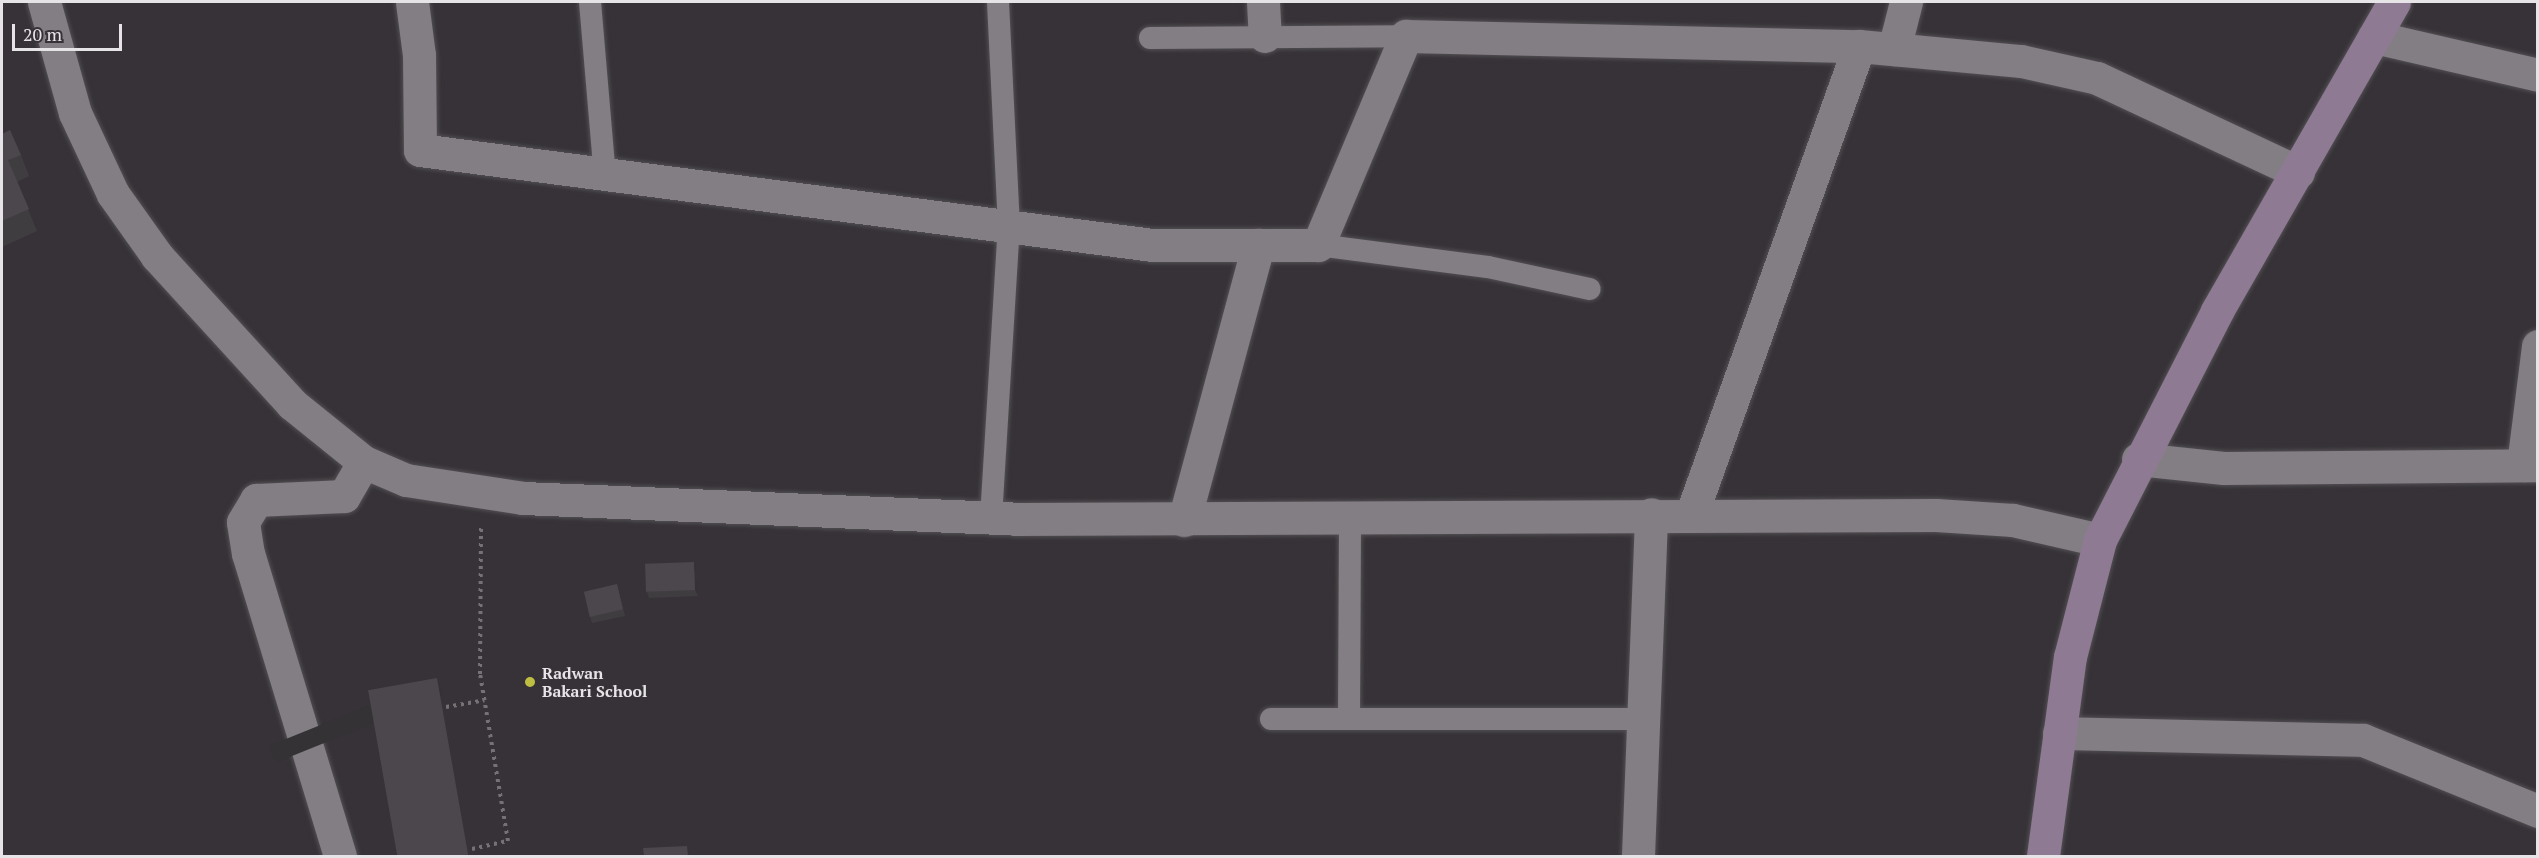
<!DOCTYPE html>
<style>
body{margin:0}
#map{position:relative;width:2539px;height:858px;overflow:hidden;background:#363237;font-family:"PT Serif",serif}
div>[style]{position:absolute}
.path>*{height:4px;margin-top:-2px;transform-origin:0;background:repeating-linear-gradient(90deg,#757175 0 3px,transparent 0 7.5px)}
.roads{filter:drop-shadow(0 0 2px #524f53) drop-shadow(0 0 2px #524f53)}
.lane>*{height:22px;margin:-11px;padding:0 11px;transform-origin:11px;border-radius:11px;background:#837e84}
.street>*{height:33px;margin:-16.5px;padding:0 16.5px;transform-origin:16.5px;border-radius:16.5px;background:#837e84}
.secondary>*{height:33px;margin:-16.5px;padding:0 16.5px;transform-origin:16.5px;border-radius:16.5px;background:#8f7a94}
.wall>*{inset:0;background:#403d41}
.shaded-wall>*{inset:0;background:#343235;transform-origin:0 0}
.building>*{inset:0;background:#4b474c;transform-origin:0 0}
.dots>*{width:16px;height:16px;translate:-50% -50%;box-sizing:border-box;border:3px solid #363237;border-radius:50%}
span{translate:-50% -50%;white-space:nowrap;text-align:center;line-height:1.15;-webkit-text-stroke:6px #363237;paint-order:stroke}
.poi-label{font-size:16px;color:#e7e4e7;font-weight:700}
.left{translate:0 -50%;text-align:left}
.frame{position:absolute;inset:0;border:3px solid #e7e4e7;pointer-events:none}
.scale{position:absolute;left:12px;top:24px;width:110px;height:27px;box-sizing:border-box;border:3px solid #e7e4e7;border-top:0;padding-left:8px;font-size:18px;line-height:21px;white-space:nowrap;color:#e7e4e7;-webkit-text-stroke:4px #363237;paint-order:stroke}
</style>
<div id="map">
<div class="path">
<div style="left:446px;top:707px;width:39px;rotate:-10deg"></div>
<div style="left:472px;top:849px;width:37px;rotate:-13deg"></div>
<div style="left:508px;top:841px;width:169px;rotate:-99.5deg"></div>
<div style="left:480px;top:674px;width:146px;rotate:-89.6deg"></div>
</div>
<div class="roads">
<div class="lane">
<div style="left:590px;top:2px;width:175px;rotate:85.1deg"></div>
<div style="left:1150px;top:38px;width:256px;rotate:-0.4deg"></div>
<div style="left:1318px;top:245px;width:171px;rotate:7.4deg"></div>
<div style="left:1488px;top:267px;width:104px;rotate:12.2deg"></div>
<div style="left:991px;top:518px;width:292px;rotate:-86.5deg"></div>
<div style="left:1009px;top:227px;width:225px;rotate:-92.8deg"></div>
<div style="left:1349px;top:716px;width:198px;rotate:-89.7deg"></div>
<div style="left:1271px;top:719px;width:372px"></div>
</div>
<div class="street">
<div style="left:44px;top:2px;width:115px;rotate:74.4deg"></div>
<div style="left:75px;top:113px;width:89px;rotate:64.9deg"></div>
<div style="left:113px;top:194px;width:76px;rotate:54.6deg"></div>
<div style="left:157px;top:256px;width:200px;rotate:47.6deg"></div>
<div style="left:292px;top:404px;width:92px;rotate:38.9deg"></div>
<div style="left:364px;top:462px;width:46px;rotate:23.2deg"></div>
<div style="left:406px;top:480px;width:118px;rotate:8.7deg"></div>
<div style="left:523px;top:498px;width:492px;rotate:2.4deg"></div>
<div style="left:1015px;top:519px;width:921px;rotate:-0.25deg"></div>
<div style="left:1936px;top:515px;width:77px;rotate:3.7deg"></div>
<div style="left:2013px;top:520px;width:89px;rotate:12.9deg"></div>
<div style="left:412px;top:2px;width:53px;rotate:82.5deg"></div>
<div style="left:419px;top:55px;width:95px;rotate:89.4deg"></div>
<div style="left:420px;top:150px;width:738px;rotate:7.39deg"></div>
<div style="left:1152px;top:245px;width:166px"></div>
<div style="left:1318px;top:245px;width:227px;rotate:-67.2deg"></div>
<div style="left:1406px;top:36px;width:453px;rotate:1.3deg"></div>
<div style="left:1859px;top:46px;width:163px;rotate:5.3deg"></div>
<div style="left:2021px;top:61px;width:78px;rotate:12.6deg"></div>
<div style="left:2097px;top:78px;width:222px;rotate:25.1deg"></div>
<div style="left:1263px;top:2px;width:34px;rotate:87deg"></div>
<div style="left:2374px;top:37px;width:168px;rotate:13deg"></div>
<div style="left:1894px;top:49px;width:49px;rotate:-75.7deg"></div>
<div style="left:2138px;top:459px;width:86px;rotate:6deg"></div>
<div style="left:2224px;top:468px;width:314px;rotate:-0.5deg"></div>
<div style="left:2523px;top:465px;width:120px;rotate:-82.8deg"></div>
<div style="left:1692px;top:513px;width:496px;rotate:-70.3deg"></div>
<div style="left:1184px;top:520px;width:285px;rotate:-74.9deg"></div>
<div style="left:2059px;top:733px;width:304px;rotate:1.3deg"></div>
<div style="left:2363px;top:740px;width:189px;rotate:22.1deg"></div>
<div style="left:340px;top:856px;width:316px;rotate:-106.9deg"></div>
<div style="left:248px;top:554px;width:32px;rotate:-99deg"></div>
<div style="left:243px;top:522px;width:26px;rotate:-59deg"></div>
<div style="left:256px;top:500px;width:88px;rotate:-2.6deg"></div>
<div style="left:344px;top:496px;width:39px;rotate:-60deg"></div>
<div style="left:1638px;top:856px;width:342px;rotate:-87.8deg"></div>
</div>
<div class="secondary">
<div style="left:2043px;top:856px;width:201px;rotate:-82.3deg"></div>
<div style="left:2070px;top:657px;width:121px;rotate:-75.6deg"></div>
<div style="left:2100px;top:540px;width:257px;rotate:-62.9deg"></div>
<div style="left:2217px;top:311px;width:356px;rotate:-60.2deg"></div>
</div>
</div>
<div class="wall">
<div style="clip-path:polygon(2px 134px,21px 155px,29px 176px,17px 182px,37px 231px,2px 247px)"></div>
<div style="clip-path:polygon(696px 569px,698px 596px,649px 598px,647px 592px)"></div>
<div style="clip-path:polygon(617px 584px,625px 616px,592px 623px,590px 616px)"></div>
</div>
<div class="shaded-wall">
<div style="clip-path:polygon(694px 562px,696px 569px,698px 596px,695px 590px)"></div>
<div style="left:437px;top:678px;width:18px;height:181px;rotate:68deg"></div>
<div style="clip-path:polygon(687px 846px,691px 856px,688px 856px)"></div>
</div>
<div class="building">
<div style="clip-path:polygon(10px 130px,21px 155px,8px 160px,29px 209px,2px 221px,2px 134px)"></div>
<div style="left:694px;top:562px;width:28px;height:49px;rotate:88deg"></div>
<div style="left:617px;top:584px;width:26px;height:34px;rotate:77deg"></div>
<div style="left:437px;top:678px;width:181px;height:70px;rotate:80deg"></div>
<div style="clip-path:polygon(687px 846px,688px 856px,644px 856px,643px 848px)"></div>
</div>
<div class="dots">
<div style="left:530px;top:682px;background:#bebf42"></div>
</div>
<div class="poi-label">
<span class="left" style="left:542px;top:682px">Radwan<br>Bakari School</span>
</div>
<div class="frame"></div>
<div class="scale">20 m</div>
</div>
